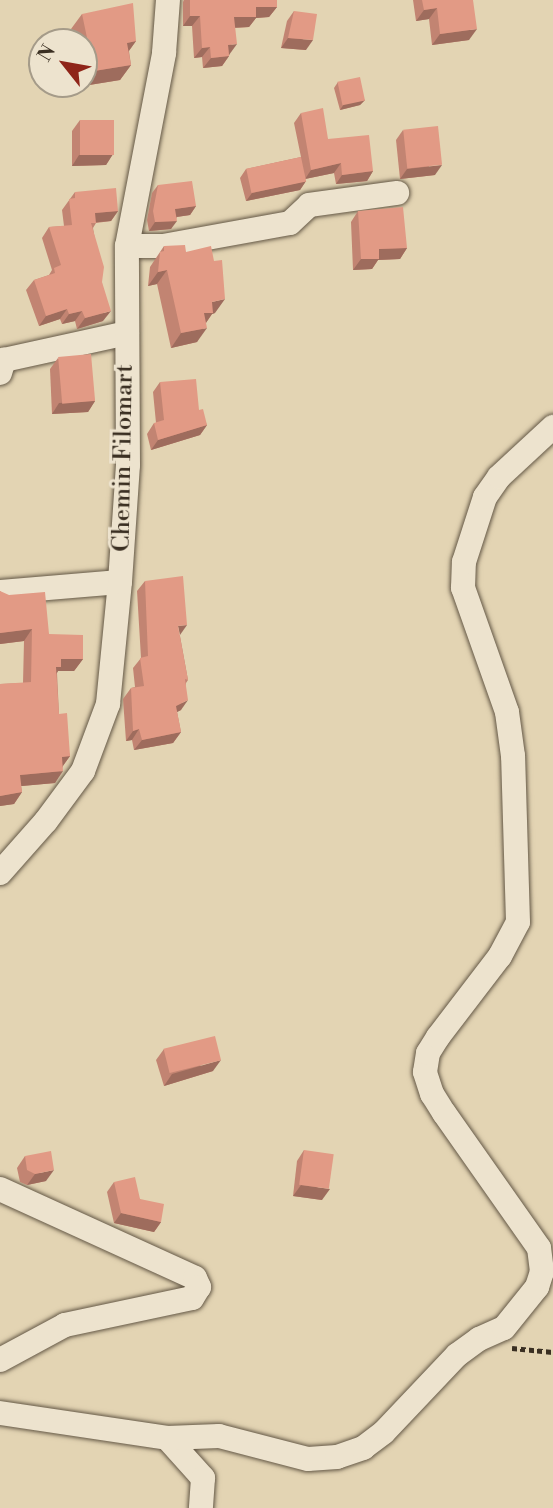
<!DOCTYPE html>
<style>
body{margin:0}
#map{position:relative;width:553px;height:1508px;overflow:hidden;background:#e3d4b3;font-family:"Libre Bodoni",serif}
div>[style]{position:absolute}
.path>*{height:4.5px;margin-top:-2.25px;transform-origin:0;background:repeating-linear-gradient(90deg,#3a2f22 0 5px,transparent 0 8.5px)}
.roads{filter:drop-shadow(0 0 2px #645846) drop-shadow(0 0 2px #645846)}
.minor>*{height:24px;margin:-12px;padding:0 12px;transform-origin:12px;border-radius:12px;background:#ede3ce}
.wall>*{inset:0;background:#c28472}
.shaded-wall>*{inset:0;background:#9e6c5d}
.building>*{inset:0;background:#e29a85;transform-origin:0 0}
span{translate:-50% -50%;white-space:nowrap;text-align:center;line-height:1.15;-webkit-text-stroke:6px #ede3ce;paint-order:stroke}
.street-label{font-size:24px;color:#3a2f22}
.north{position:absolute;left:28px;top:28px;width:70px;height:70px;box-sizing:border-box;background:#ede3ce;border:2px solid #a59b89;border-radius:50%;rotate:301deg;font-size:19px;font-weight:700;line-height:28px;text-align:center;color:#3a2f22}
.north::after{content:'';display:block;margin:auto;width:24px;height:32px;background:#8f2418;clip-path:polygon(50% 0,100% 100%,50% 72%,0 100%)}
</style>
<div id="map">
<div class="path">
<div style="left:512px;top:1348px;width:41px;rotate:5.6deg"></div>
</div>
<div class="roads">
<div class="minor">
<div style="left:127px;top:246px;width:36px"></div>
<div style="left:163px;top:246px;width:129px;rotate:-10.3deg"></div>
<div style="left:290px;top:223px;width:26px;rotate:-43deg"></div>
<div style="left:309px;top:205px;width:89px;rotate:-7.8deg"></div>
<div style="left:0;top:373px;width:14px;rotate:-73deg"></div>
<div style="left:4px;top:360px;width:126px;rotate:-12.4deg"></div>
<div style="left:0;top:592px;width:120px;rotate:-4.8deg"></div>
<div style="left:0;top:873px;width:69px;rotate:-48.5deg"></div>
<div style="left:46px;top:821px;width:62px;rotate:-53.5deg"></div>
<div style="left:83px;top:771px;width:72px;rotate:-69.5deg"></div>
<div style="left:108px;top:704px;width:123px;rotate:-84.4deg"></div>
<div style="left:120px;top:582px;width:117px;rotate:-86.1deg"></div>
<div style="left:128px;top:465px;width:219px;rotate:-90.3deg"></div>
<div style="left:127px;top:246px;width:197px;rotate:-79.1deg"></div>
<div style="left:164px;top:53px;width:53px;rotate:-85.7deg"></div>
<div style="left:0;top:1189px;width:214px;rotate:24.5deg"></div>
<div style="left:195px;top:1278px;width:10px;rotate:66deg"></div>
<div style="left:199px;top:1287px;width:13px;rotate:122deg"></div>
<div style="left:192px;top:1298px;width:130px;rotate:168deg"></div>
<div style="left:65px;top:1325px;width:74px;rotate:151.7deg"></div>
<div style="left:0;top:1413px;width:169px;rotate:8.5deg"></div>
<div style="left:167px;top:1438px;width:54px;rotate:48deg"></div>
<div style="left:203px;top:1478px;width:30px;rotate:94deg"></div>
<div style="left:167px;top:1438px;width:52px;rotate:-2.2deg"></div>
<div style="left:219px;top:1436px;width:92px;rotate:14.5deg"></div>
<div style="left:308px;top:1459px;width:29px;rotate:-4deg"></div>
<div style="left:337px;top:1457px;width:28px;rotate:-19deg"></div>
<div style="left:363px;top:1448px;width:26px;rotate:-37deg"></div>
<div style="left:384px;top:1432px;width:106px;rotate:-46.5deg"></div>
<div style="left:457px;top:1355px;width:27px;rotate:-36deg"></div>
<div style="left:479px;top:1339px;width:27px;rotate:-24deg"></div>
<div style="left:504px;top:1328px;width:53px;rotate:-51.2deg"></div>
<div style="left:537px;top:1287px;width:16px;rotate:-72deg"></div>
<div style="left:542px;top:1272px;width:24px;rotate:-97deg"></div>
<div style="left:539px;top:1248px;width:165px;rotate:-125.1deg"></div>
<div style="left:444px;top:1113px;width:22px;rotate:-122deg"></div>
<div style="left:432px;top:1094px;width:23px;rotate:-108deg"></div>
<div style="left:425px;top:1072px;width:19px;rotate:-81deg"></div>
<div style="left:428px;top:1053px;width:19px;rotate:-58deg"></div>
<div style="left:438px;top:1037px;width:102px;rotate:-52.6deg"></div>
<div style="left:500px;top:956px;width:38px;rotate:-62deg"></div>
<div style="left:518px;top:922px;width:166px;rotate:-91.7deg"></div>
<div style="left:513px;top:756px;width:44px;rotate:-97.8deg"></div>
<div style="left:507px;top:712px;width:132px;rotate:-109.5deg"></div>
<div style="left:463px;top:588px;width:26px;rotate:-88deg"></div>
<div style="left:464px;top:562px;width:68px;rotate:-72.1deg"></div>
<div style="left:485px;top:497px;width:24px;rotate:-55deg"></div>
<div style="left:499px;top:477px;width:74px;rotate:-42.8deg"></div>
</div>
</div>
<div class="wall">
<div style="clip-path:polygon(184px 0,277px 0,277px 7px,269px 17px,256px 18px,249px 27px,235px 28px,229px 56px,222px 66px,203px 68px,202px 57px,194px 58px,192px 26px,183px 26px,183px 2px)"></div>
<div style="clip-path:polygon(413px 0,473px 0,469px 40px,432px 45px,429px 19px,416px 21px)"></div>
<div style="clip-path:polygon(294px 11px,306px 50px,281px 48px,287px 21px)"></div>
<div style="clip-path:polygon(82px 14px,136px 41px,129px 51px,131px 65px,120px 80px,83px 86px,82px 84px,84px 84px,84px 42px,74px 42px,71px 29px)"></div>
<div style="clip-path:polygon(338px 82px,365px 100px,360px 105px,340px 110px,334px 88px)"></div>
<div style="clip-path:polygon(301px 113px,328px 139px,373px 171px,367px 181px,336px 184px,334px 173px,305px 179px,306px 181px,300px 190px,246px 201px,240px 178px,246px 169px,301px 157px,294px 123px)"></div>
<div style="clip-path:polygon(80px 120px,113px 154px,106px 165px,72px 166px,72px 131px)"></div>
<div style="clip-path:polygon(403px 130px,435px 175px,400px 179px,396px 140px)"></div>
<div style="clip-path:polygon(158px 185px,196px 206px,190px 215px,177px 217px,171px 229px,149px 231px,147px 220px,152px 193px)"></div>
<div style="clip-path:polygon(75px 192px,118px 211px,111px 221px,96px 223px,93px 228px,102px 282px,103px 321px,77px 329px,75px 321px,62px 324px,60px 319px,39px 326px,26px 290px,34px 280px,49px 275px,52px 270px,42px 238px,49px 227px,64px 226px,62px 210px)"></div>
<div style="clip-path:polygon(358px 211px,407px 248px,400px 259px,378px 260px,372px 269px,353px 270px,351px 222px)"></div>
<div style="clip-path:polygon(164px 246px,186px 252px,215px 313px,212px 314px,206px 323px,197px 342px,171px 348px,157px 284px,148px 286px,150px 267px)"></div>
<div style="clip-path:polygon(58px 358px,95px 401px,88px 412px,52px 414px,50px 369px)"></div>
<div style="clip-path:polygon(160px 382px,199px 410px,207px 425px,200px 435px,151px 450px,147px 434px,154px 423px,156px 423px,153px 392px)"></div>
<div style="clip-path:polygon(145px 581px,180px 636px,188px 680px,186px 683px,181px 710px,177px 712px,181px 732px,173px 743px,134px 750px,132px 740px,126px 741px,123px 699px,131px 688px,135px 687px,133px 668px,141px 658px,137px 591px)"></div>
<div style="clip-path:polygon(0 591px,49px 634px,83px 659px,74px 671px,58px 671px,57px 673px,59px 714px,70px 756px,63px 766px,55px 783px,21px 786px,22px 792px,14px 804px,0 806px,0 684px,23px 683px,24px 641px,0 644px)"></div>
<div style="clip-path:polygon(164px 1049px,213px 1071px,164px 1086px,156px 1060px)"></div>
<div style="clip-path:polygon(304px 1150px,322px 1200px,293px 1196px,297px 1161px)"></div>
<div style="clip-path:polygon(25px 1156px,46px 1181px,27px 1185px,20px 1182px,17px 1168px)"></div>
<div style="clip-path:polygon(114px 1182px,140px 1199px,161px 1222px,154px 1232px,114px 1223px,107px 1192px)"></div>
</div>
<div class="shaded-wall">
<div style="clip-path:polygon(256px 7px,277px 7px,269px 17px,256px 18px,249px 27px,227px 28px,234px 17px)"></div>
<div style="clip-path:polygon(437px 8px,429px 19px,416px 21px,424px 10px)"></div>
<div style="clip-path:polygon(190px 16px,200px 16px,192px 26px,183px 26px)"></div>
<div style="clip-path:polygon(477px 29px,469px 40px,432px 45px,440px 34px)"></div>
<div style="clip-path:polygon(288px 38px,313px 40px,306px 50px,281px 48px)"></div>
<div style="clip-path:polygon(136px 41px,125px 56px,127px 43px)"></div>
<div style="clip-path:polygon(237px 44px,229px 55px,228px 45px)"></div>
<div style="clip-path:polygon(210px 47px,202px 57px,194px 58px,202px 48px)"></div>
<div style="clip-path:polygon(229px 56px,222px 66px,203px 68px,211px 58px)"></div>
<div style="clip-path:polygon(131px 65px,120px 80px,83px 86px,94px 71px)"></div>
<div style="clip-path:polygon(365px 100px,360px 105px,340px 110px,344px 104px)"></div>
<div style="clip-path:polygon(113px 154px,106px 165px,72px 166px,79px 155px)"></div>
<div style="clip-path:polygon(341px 163px,334px 173px,305px 179px,311px 170px)"></div>
<div style="clip-path:polygon(442px 165px,435px 175px,400px 179px,407px 169px)"></div>
<div style="clip-path:polygon(373px 171px,367px 181px,336px 184px,342px 175px)"></div>
<div style="clip-path:polygon(306px 181px,300px 190px,246px 201px,252px 193px)"></div>
<div style="clip-path:polygon(196px 206px,190px 215px,169px 218px,175px 209px)"></div>
<div style="clip-path:polygon(118px 211px,111px 221px,88px 223px,95px 213px)"></div>
<div style="clip-path:polygon(177px 221px,171px 229px,149px 231px,155px 222px)"></div>
<div style="clip-path:polygon(407px 248px,400px 259px,378px 260px,372px 269px,353px 270px,361px 259px,379px 249px)"></div>
<div style="clip-path:polygon(167px 270px,157px 284px,148px 286px,158px 272px)"></div>
<div style="clip-path:polygon(225px 299px,215px 313px,212px 314px,203px 327px,194px 327px,212px 302px)"></div>
<div style="clip-path:polygon(67px 309px,60px 319px,39px 326px,46px 316px)"></div>
<div style="clip-path:polygon(82px 311px,75px 321px,62px 324px,69px 314px)"></div>
<div style="clip-path:polygon(111px 311px,103px 321px,77px 329px,85px 318px)"></div>
<div style="clip-path:polygon(207px 328px,197px 342px,171px 348px,181px 333px)"></div>
<div style="clip-path:polygon(95px 401px,88px 412px,52px 414px,59px 403px)"></div>
<div style="clip-path:polygon(207px 425px,200px 435px,151px 450px,158px 440px)"></div>
<div style="clip-path:polygon(187px 625px,180px 635px,178px 626px)"></div>
<div style="clip-path:polygon(32px 629px,24px 641px,0 644px,0 633px)"></div>
<div style="clip-path:polygon(61px 659px,83px 659px,74px 671px,58px 671px,53px 679px,48px 679px)"></div>
<div style="clip-path:polygon(188px 700px,181px 710px,169px 716px,176px 706px)"></div>
<div style="clip-path:polygon(139px 729px,132px 740px,126px 741px,133px 731px)"></div>
<div style="clip-path:polygon(181px 732px,173px 743px,134px 750px,142px 740px)"></div>
<div style="clip-path:polygon(70px 756px,62px 767px,62px 757px)"></div>
<div style="clip-path:polygon(63px 771px,55px 783px,11px 787px,20px 775px)"></div>
<div style="clip-path:polygon(22px 792px,14px 804px,0 806px,0 796px)"></div>
<div style="clip-path:polygon(221px 1060px,213px 1071px,164px 1086px,172px 1074px)"></div>
<div style="clip-path:polygon(54px 1170px,46px 1181px,27px 1185px,35px 1174px)"></div>
<div style="clip-path:polygon(301px 1185px,330px 1189px,322px 1200px,293px 1196px)"></div>
<div style="clip-path:polygon(121px 1213px,161px 1222px,154px 1232px,114px 1223px)"></div>
</div>
<div class="building">
<div style="clip-path:polygon(190px 0,277px 0,277px 7px,256px 7px,256px 17px,234px 17px,237px 44px,228px 45px,229px 56px,211px 58px,210px 47px,202px 48px,200px 16px,190px 16px)"></div>
<div style="clip-path:polygon(422px 0,473px 0,477px 29px,440px 34px,437px 8px,424px 10px)"></div>
<div style="clip-path:polygon(133px 3px,136px 41px,127px 43px,131px 65px,94px 71px,82px 14px)"></div>
<div style="clip-path:polygon(294px 11px,317px 14px,313px 40px,288px 38px)"></div>
<div style="left:360px;top:77px;width:24px;height:23px;rotate:78deg"></div>
<div style="clip-path:polygon(323px 108px,328px 139px,369px 135px,373px 171px,342px 175px,341px 163px,311px 170px,301px 113px)"></div>
<div style="left:80px;top:120px;width:34px;height:35px"></div>
<div style="left:438px;top:126px;width:39px;height:35px;rotate:84deg"></div>
<div style="left:301px;top:157px;width:25px;height:56px;rotate:78deg"></div>
<div style="clip-path:polygon(192px 181px,196px 206px,175px 209px,177px 221px,155px 222px,153px 211px,158px 185px)"></div>
<div style="clip-path:polygon(116px 188px,118px 211px,95px 213px,96px 223px,91px 223px,104px 267px,102px 282px,111px 311px,85px 318px,82px 311px,69px 314px,67px 309px,46px 316px,34px 280px,55px 273px,54px 268px,61px 265px,49px 227px,72px 225px,69px 199px,75px 198px,75px 192px)"></div>
<div style="clip-path:polygon(403px 207px,407px 248px,379px 249px,379px 259px,361px 259px,358px 211px)"></div>
<div style="clip-path:polygon(185px 245px,186px 252px,211px 246px,214px 261px,222px 260px,225px 299px,212px 302px,213px 313px,204px 313px,207px 328px,181px 333px,167px 270px,158px 272px,160px 252px,164px 251px,164px 246px)"></div>
<div style="left:91px;top:354px;width:47px;height:33px;rotate:85deg"></div>
<div style="clip-path:polygon(196px 379px,199px 410px,203px 409px,207px 425px,158px 440px,154px 423px,164px 420px,160px 382px)"></div>
<div style="clip-path:polygon(183px 576px,187px 625px,178px 626px,188px 680px,185px 679px,188px 700px,176px 706px,181px 732px,142px 740px,139px 729px,133px 731px,131px 688px,144px 686px,140px 658px,148px 656px,145px 581px)"></div>
<div style="clip-path:polygon(0 591px,9px 595px,45px 592px,49px 634px,83px 635px,83px 659px,61px 659px,61px 667px,56px 667px,59px 714px,67px 713px,70px 756px,62px 757px,63px 771px,20px 775px,22px 792px,0 796px,0 684px,31px 682px,32px 629px,0 633px)"></div>
<div style="left:215px;top:1036px;width:25px;height:53px;rotate:76deg"></div>
<div style="left:304px;top:1150px;width:30px;height:35px;rotate:8deg"></div>
<div style="clip-path:polygon(51px 1151px,54px 1170px,35px 1174px,27px 1170px,25px 1156px)"></div>
<div style="clip-path:polygon(135px 1177px,140px 1199px,164px 1204px,161px 1222px,121px 1213px,114px 1182px)"></div>
</div>
<div class="street-label">
<span style="left:124px;top:458px;rotate:-89deg">Chemin Filomart</span>
</div>
<div class="north">N</div>
</div>
